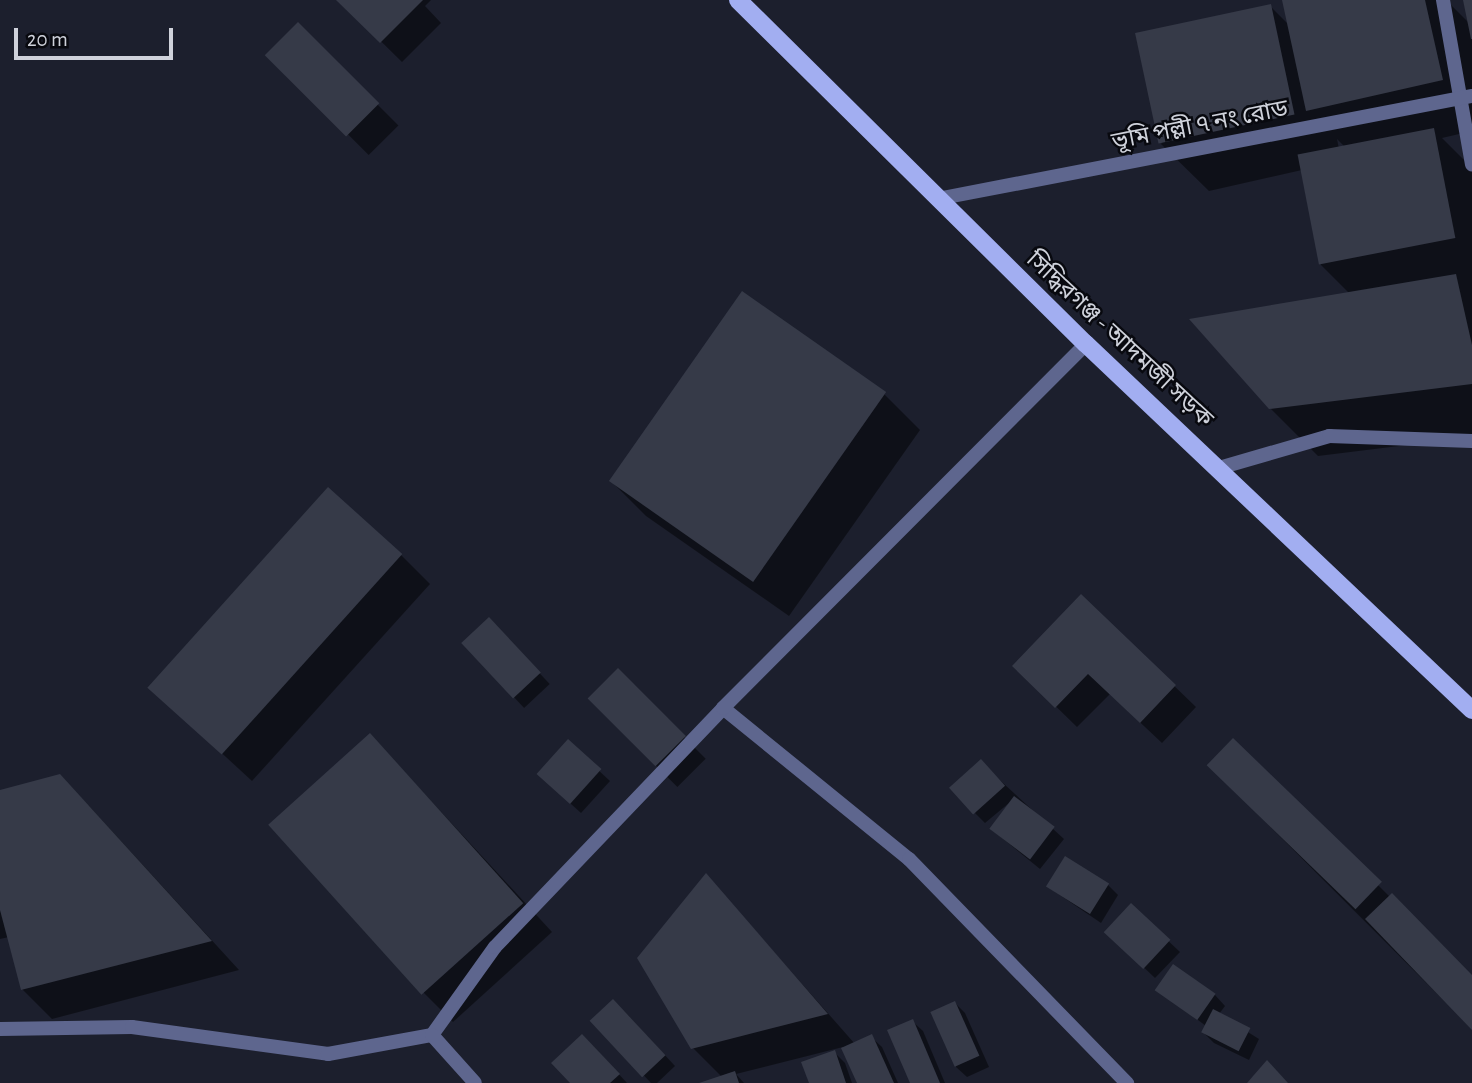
<!DOCTYPE html>
<meta charset="utf-8">
<style>
body{margin:0}
#map{position:relative;width:1472px;height:1083px;overflow:hidden;background:#1c1f2d;font-family:"Alegreya Sans","Noto Sans Bengali",sans-serif}
div>[style]{position:absolute}
.shadow>*{inset:0;background:#0007;transform-origin:0 0}
.building>*{inset:0;background:#363a48;transform-origin:0 0}
.minor>*{height:14px;margin:-7px;padding:0 7px;transform-origin:7px;border-radius:7px;background:#5e668e}
.primary>*{height:18px;margin:-9px;padding:0 9px;transform-origin:9px;border-radius:9px;background:#a2aef1}
span{translate:-50% -50%;white-space:nowrap;text-align:center;line-height:1.15;-webkit-text-stroke:5px #08090f;paint-order:stroke}
.street-label{font-size:24px;color:#cfd2db}
.scale{position:absolute;left:14px;top:28px;width:159px;height:32px;box-sizing:border-box;border:4px solid #cfd2db;border-top:0;padding-left:9px;font-size:21px;line-height:24px;white-space:nowrap;color:#cfd2db;-webkit-text-stroke:5px #08090f;paint-order:stroke}
</style>
<div id="map">
<div class="shadow">
<div style="clip-path:polygon(339px 0,431px 0,425px 6px,441px 23px,402px 62px)"></div>
<div style="clip-path:polygon(evenodd,1289px 0,1446px 0,1469px 23px,1464px 0,1472px 0,1472px 131px,1442px 138px,1472px 168px,1472px 437px,1318px 456px,1270px 408px,1349px 293px,1321px 265px,1302px 170px,1209px 191px,1161px 144px,1270px 6px,1289px 25px,1289px 0,1337px 139px,1346px 148px,1339px 149px,1337px 139px)"></div>
<div style="left:298px;top:25px;width:142px;height:42px;rotate:45deg"></div>
<div style="clip-path:polygon(884px 394px,920px 430px,789px 616px,646px 516px,610px 480px)"></div>
<div style="clip-path:polygon(401px 555px,430px 584px,252px 781px,150px 687px)"></div>
<div style="clip-path:polygon(1081px 596px,1196px 707px,1162px 743px,1110px 694px,1077px 727px,1035px 686px)"></div>
<div style="left:489px;top:619px;width:89px;height:35px;rotate:47deg"></div>
<div style="left:618px;top:671px;width:124px;height:40px;rotate:45deg"></div>
<div style="clip-path:polygon(370px 735px,552px 932px,453px 1022px,424px 993px)"></div>
<div style="left:1234px;top:741px;width:335px;height:35px;rotate:45deg"></div>
<div style="clip-path:polygon(568px 742px,610px 781px,581px 813px,549px 784px)"></div>
<div style="clip-path:polygon(991px 772px,1064px 839px,1040px 869px,991px 829px,1009px 803px,985px 823px,975px 813px)"></div>
<div style="clip-path:polygon(0 792px,89px 806px,239px 970px,52px 1019px,22px 989px,9px 937px,0 939px)"></div>
<div style="clip-path:polygon(707px 876px,855px 1044px,871px 1037px,882px 1047px,898px 1083px,859px 1083px,843px 1047px,736px 1074px,744px 1083px,703px 1083px,722px 1077px,693px 1048px)"></div>
<div style="clip-path:polygon(1108px 885px,1118px 895px,1101px 923px,1048px 887px)"></div>
<div style="clip-path:polygon(1131px 906px,1180px 952px,1155px 978px,1117px 942px)"></div>
<div style="clip-path:polygon(1158px 990px,1215px 995px,1225px 1006px,1219px 1014px,1259px 1039px,1249px 1060px,1214px 1043px,1203px 1032px,1206px 1026px)"></div>
<div style="clip-path:polygon(955px 1003px,965px 1013px,989px 1067px,967px 1077px,956px 1067px)"></div>
<div style="clip-path:polygon(624px 1011px,675px 1066px,657px 1083px,651px 1083px,592px 1020px)"></div>
<div style="clip-path:polygon(912px 1021px,923px 1031px,945px 1083px,912px 1083px)"></div>
<div style="clip-path:polygon(593px 1046px,627px 1083px,573px 1083px)"></div>
<div style="clip-path:polygon(834px 1052px,845px 1063px,852px 1083px,811px 1083px)"></div>
</div>
<div class="building">
<div style="clip-path:polygon(336px 0,423px 0,380px 43px)"></div>
<div style="clip-path:polygon(1282px 0,1425px 0,1443px 80px,1306px 111px)"></div>
<div style="clip-path:polygon(1463px 0,1472px 0,1472px 39px,1471px 39px)"></div>
<div style="left:1271px;top:4px;width:113px;height:139px;rotate:78deg"></div>
<div style="left:298px;top:22px;width:115px;height:47px;rotate:45deg"></div>
<div style="left:1434px;top:128px;width:112px;height:139px;rotate:79deg"></div>
<div style="clip-path:polygon(1456px 274px,1472px 345px,1472px 384px,1269px 409px,1189px 319px)"></div>
<div style="left:742px;top:291px;width:176px;height:232px;rotate:35deg"></div>
<div style="left:328px;top:487px;width:100px;height:270px;rotate:42deg"></div>
<div style="clip-path:polygon(1081px 594px,1176px 685px,1140px 723px,1088px 674px,1055px 708px,1012px 666px)"></div>
<div style="left:489px;top:617px;width:76px;height:38px;rotate:47deg"></div>
<div style="left:618px;top:668px;width:96px;height:43px;rotate:45deg"></div>
<div style="left:370px;top:733px;width:229px;height:137px;rotate:48deg"></div>
<div style="left:1233px;top:738px;width:207px;height:38px;rotate:44deg"></div>
<div style="left:568px;top:739px;width:45px;height:47px;rotate:42deg"></div>
<div style="left:981px;top:759px;width:36px;height:43px;rotate:48deg"></div>
<div style="clip-path:polygon(60px 774px,212px 941px,21px 990px,0 910px,0 790px)"></div>
<div style="left:1014px;top:796px;width:51px;height:41px;rotate:37deg"></div>
<div style="left:1065px;top:856px;width:52px;height:36px;rotate:32deg"></div>
<div style="clip-path:polygon(706px 873px,828px 1014px,691px 1049px,637px 958px)"></div>
<div style="clip-path:polygon(1392px 893px,1472px 975px,1472px 1030px,1365px 919px)"></div>
<div style="left:1131px;top:903px;width:54px;height:40px;rotate:43deg"></div>
<div style="left:1173px;top:964px;width:52px;height:32px;rotate:35deg"></div>
<div style="left:613px;top:999px;width:77px;height:32px;rotate:47deg"></div>
<div style="left:955px;top:1001px;width:60px;height:27px;rotate:66deg"></div>
<div style="left:1213px;top:1009px;width:42px;height:26px;rotate:27deg"></div>
<div style="clip-path:polygon(913px 1019px,940px 1083px,910px 1083px,887px 1030px)"></div>
<div style="clip-path:polygon(582px 1034px,620px 1074px,610px 1083px,570px 1083px,551px 1063px)"></div>
<div style="clip-path:polygon(872px 1034px,894px 1083px,857px 1083px,841px 1048px)"></div>
<div style="clip-path:polygon(835px 1050px,846px 1083px,809px 1083px,801px 1062px)"></div>
<div style="clip-path:polygon(1267px 1060px,1288px 1083px,1247px 1083px)"></div>
<div style="clip-path:polygon(735px 1071px,739px 1083px,699px 1083px)"></div>
</div>
<div class="minor">
<div style="left:1443px;top:0;width:167px;rotate:80deg"></div>
<div style="left:937px;top:199px;width:545px;rotate:-10.9deg"></div>
<div style="left:1219px;top:468px;width:115px;rotate:-16.2deg"></div>
<div style="left:1329px;top:436px;width:143px;rotate:2deg"></div>
<div style="left:723px;top:708px;width:240px;rotate:39.1deg"></div>
<div style="left:909px;top:859px;width:313px;rotate:45.8deg"></div>
<div style="left:0;top:1029px;width:132px;rotate:-0.9deg"></div>
<div style="left:132px;top:1027px;width:198px;rotate:7.8deg"></div>
<div style="left:328px;top:1054px;width:106px;rotate:-10.4deg"></div>
<div style="left:432px;top:1035px;width:108px;rotate:-54.4deg"></div>
<div style="left:495px;top:947px;width:330px;rotate:-46.3deg"></div>
<div style="left:723px;top:708px;width:514px;rotate:-45.08deg"></div>
<div style="left:432px;top:1035px;width:64px;rotate:48.1deg"></div>
</div>
<div class="primary">
<div style="left:738px;top:0;width:489px;rotate:44.7deg"></div>
<div style="left:1086px;top:344px;width:532px;rotate:43.48deg"></div>
</div>
<div class="street-label">
<span style="left:1200px;top:126px;rotate:-11deg">ভূমি পল্লী ৭ নং রোড</span>
<span style="left:1119px;top:340px;rotate:43deg">সিদ্ধিরগঞ্জ - আদমজী সড়ক</span>
</div>
<div class="scale">20 m</div>
</div>
